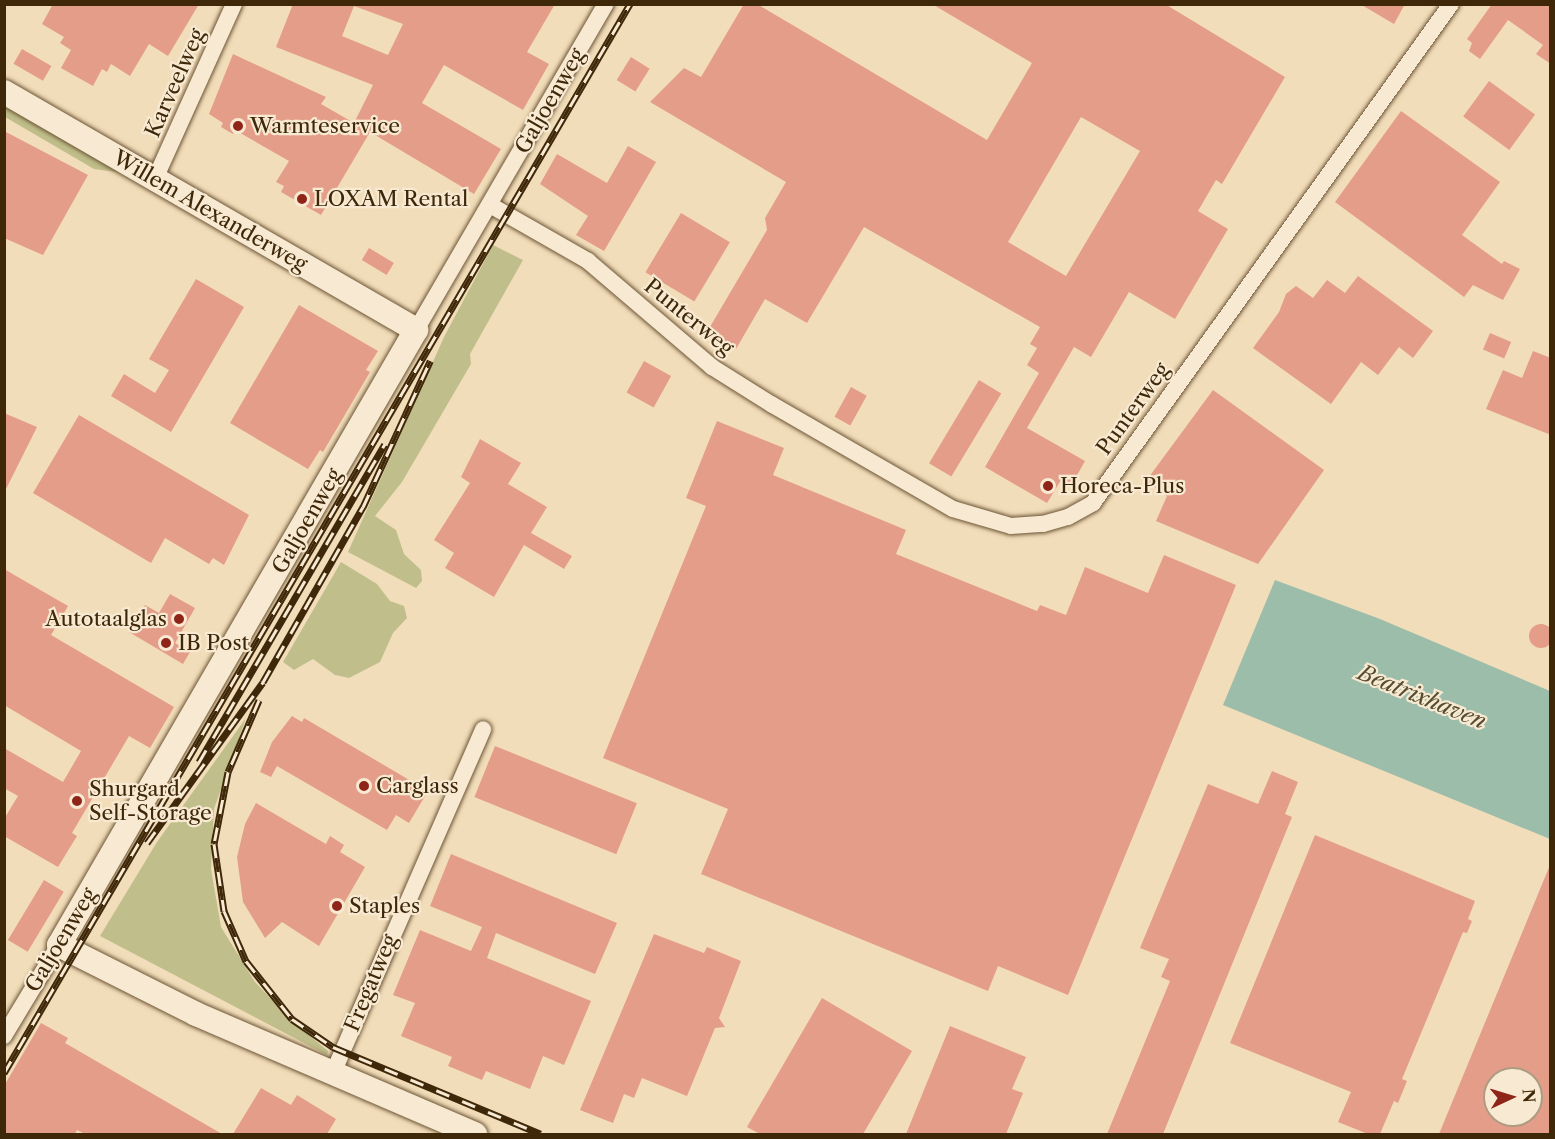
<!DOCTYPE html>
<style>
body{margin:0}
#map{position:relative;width:1555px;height:1139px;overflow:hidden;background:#f2ddba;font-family:"Libre Caslon Text",serif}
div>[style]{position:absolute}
.green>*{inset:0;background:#c0bf8b}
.water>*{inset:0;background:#9cbdaa}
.building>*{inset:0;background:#e49d88;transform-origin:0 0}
.round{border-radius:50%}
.roads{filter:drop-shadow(0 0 2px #6c5535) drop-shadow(0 0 2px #6c5535)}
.street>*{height:16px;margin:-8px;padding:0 8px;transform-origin:8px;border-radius:8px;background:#f7e9d2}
.secondary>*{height:24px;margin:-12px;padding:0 12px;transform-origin:12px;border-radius:12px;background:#f7e9d2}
.rail>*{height:7px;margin-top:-3.5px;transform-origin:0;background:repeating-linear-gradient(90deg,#f7e9d2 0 14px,#3f2809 0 28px);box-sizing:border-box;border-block:2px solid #3f2809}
.dots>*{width:16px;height:16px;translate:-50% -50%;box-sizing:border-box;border:3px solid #f7e9d2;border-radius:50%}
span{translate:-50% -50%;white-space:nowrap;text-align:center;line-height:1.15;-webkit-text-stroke:4.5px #f7e9d2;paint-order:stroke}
.street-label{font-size:21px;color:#3f2809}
.poi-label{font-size:21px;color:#3f2809}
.left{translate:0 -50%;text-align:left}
.right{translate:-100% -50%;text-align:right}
.water-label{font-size:22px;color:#564d31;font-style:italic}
.frame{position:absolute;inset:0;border:6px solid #3f2809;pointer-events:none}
.north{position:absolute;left:1483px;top:1067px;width:60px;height:60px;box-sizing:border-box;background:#f7e9d2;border:2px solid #ad9c82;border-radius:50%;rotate:86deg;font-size:16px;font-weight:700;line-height:24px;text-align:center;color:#3f2809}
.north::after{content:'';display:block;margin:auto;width:21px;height:27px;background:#8f2418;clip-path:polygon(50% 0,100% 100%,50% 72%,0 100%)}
</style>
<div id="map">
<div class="green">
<div style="clip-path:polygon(5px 104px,124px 173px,94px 169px,5px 117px)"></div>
<div style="clip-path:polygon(493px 245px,523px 260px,470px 354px,471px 364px,402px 482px,375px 516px,396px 530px,404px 554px,421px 570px,422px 581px,416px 588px,348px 552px,444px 337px)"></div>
<div style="clip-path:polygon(341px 562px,377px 584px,390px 601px,404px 606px,407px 618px,393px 633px,380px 662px,349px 678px,335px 675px,313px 659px,294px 670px,283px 662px)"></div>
<div style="clip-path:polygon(246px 718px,214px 809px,211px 869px,221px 927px,255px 982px,292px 1021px,328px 1051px,327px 1055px,100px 936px,157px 842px)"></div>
</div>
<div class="water">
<div style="clip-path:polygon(1275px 580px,1380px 619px,1550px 691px,1550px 839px,1223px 705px)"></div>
</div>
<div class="building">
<div style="clip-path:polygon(53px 4px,199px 4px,168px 56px,149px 44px,130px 76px,111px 64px,107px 72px,102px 69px,93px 86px,61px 68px,71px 50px,60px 43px,64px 37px,42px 24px)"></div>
<div style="clip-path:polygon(evenodd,293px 4px,555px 4px,527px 52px,549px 64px,523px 110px,444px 65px,422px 103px,501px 149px,474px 194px,370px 132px,321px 215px,281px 192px,284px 186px,276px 182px,289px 161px,235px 130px,233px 134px,221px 127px,223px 123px,209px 114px,233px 54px,326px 97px,321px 104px,354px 123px,373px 85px,276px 47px,293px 4px,354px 6px,403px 24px,388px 55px,342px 36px,354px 6px)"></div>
<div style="clip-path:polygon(evenodd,744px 4px,757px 4px,987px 140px,1032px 63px,932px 4px,1165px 4px,1285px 77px,1222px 184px,1216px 180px,1198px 211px,1228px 229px,1175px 319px,1129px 292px,1091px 357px,1074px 347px,1027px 428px,1085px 461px,1071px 486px,1061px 480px,1047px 503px,985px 467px,1039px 373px,1027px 365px,1037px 348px,1030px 344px,1040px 327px,864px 227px,807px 323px,765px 299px,736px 349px,707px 332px,767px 230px,765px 218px,786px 182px,650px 102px,684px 68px,701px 77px,744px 4px,1081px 117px,1140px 151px,1066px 276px,1008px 242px,1081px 117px)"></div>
<div style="clip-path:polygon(1360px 4px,1405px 4px,1394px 24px)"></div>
<div style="clip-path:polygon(1492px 4px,1551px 4px,1551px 64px,1536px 54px,1543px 45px,1508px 20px,1480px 59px,1469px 51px,1472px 43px,1467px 39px)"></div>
<div style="left:22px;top:49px;width:34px;height:17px;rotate:30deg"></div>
<div style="left:631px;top:57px;width:22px;height:27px;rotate:32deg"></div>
<div style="left:1489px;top:81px;width:57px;height:44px;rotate:36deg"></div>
<div style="clip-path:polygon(1401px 111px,1500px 182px,1462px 235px,1502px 264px,1504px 261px,1520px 269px,1503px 300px,1473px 285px,1464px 297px,1335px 202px)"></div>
<div style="clip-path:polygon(4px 131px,88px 175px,43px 255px,4px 238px)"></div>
<div style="clip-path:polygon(628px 146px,656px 162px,604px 251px,576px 235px,588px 216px,540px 184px,557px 154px,607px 183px)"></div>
<div style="left:681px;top:213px;width:57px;height:69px;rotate:31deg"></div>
<div style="left:369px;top:248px;width:29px;height:14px;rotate:31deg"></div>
<div style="clip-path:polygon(1358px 276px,1433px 331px,1413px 358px,1399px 347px,1378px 375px,1361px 362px,1331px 404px,1253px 348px,1279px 312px,1286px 294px,1296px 286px,1313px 298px,1327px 280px,1345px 293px)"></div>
<div style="clip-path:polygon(196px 279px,244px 307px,171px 432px,111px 396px,124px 374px,155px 393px,169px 370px,149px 359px)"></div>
<div style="clip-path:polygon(299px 305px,378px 351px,366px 370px,370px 372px,323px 452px,320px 450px,308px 469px,230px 423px)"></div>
<div style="left:1490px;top:333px;width:23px;height:18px;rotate:23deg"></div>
<div style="clip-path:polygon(1533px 351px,1551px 358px,1551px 435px,1486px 409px,1503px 370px,1522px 378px)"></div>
<div style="left:644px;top:361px;width:31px;height:36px;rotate:29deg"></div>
<div style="left:979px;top:380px;width:26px;height:97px;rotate:31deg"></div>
<div style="left:851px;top:387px;width:18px;height:34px;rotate:29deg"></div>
<div style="clip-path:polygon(1213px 390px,1324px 470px,1258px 564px,1156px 521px,1167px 496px,1146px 481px)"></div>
<div style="clip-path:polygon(4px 413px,37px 427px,4px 493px)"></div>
<div style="clip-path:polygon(79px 415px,249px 515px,224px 565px,213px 558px,209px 564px,165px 538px,151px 563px,33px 493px)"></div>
<div style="clip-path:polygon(717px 421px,784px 448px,773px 475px,906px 530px,896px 554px,1037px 611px,1040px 605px,1066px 615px,1085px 567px,1148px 593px,1164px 555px,1236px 585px,1068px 995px,998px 966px,988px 991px,701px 874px,728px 809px,603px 758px,706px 506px,686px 498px)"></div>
<div style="clip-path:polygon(480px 439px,521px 463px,508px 484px,547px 507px,531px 533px,572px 556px,564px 569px,524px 545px,494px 597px,445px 568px,454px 553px,434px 540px,470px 483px,461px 477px)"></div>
<div style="clip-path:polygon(4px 569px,68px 606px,51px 635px,174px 707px,150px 748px,129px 736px,72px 833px,77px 836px,58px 867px,4px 836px,4px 819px,18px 796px,4px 788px,4px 748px,63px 782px,81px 751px,4px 705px)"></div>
<div style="clip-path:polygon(170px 594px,195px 608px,175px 643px,190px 652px,183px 664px,129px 632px,145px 605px,159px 613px)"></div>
<div class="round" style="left:1529px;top:624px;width:24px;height:24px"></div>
<div style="clip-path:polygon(292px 716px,302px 722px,304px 718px,428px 791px,409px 823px,396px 815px,387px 830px,277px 766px,271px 777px,260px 772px,272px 742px)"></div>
<div style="left:495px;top:746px;width:153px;height:55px;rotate:22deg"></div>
<div style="clip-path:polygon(1272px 771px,1298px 782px,1285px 814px,1292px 817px,1163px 1134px,1107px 1134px,1170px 981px,1161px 977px,1169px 959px,1140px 948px,1208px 784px,1258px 804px)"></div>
<div style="clip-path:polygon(256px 803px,326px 844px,330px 836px,344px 845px,340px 852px,365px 867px,319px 946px,282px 922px,265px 938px,243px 902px,237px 857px,245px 824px)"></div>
<div style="clip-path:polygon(1315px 835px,1475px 901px,1468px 919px,1472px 921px,1467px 933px,1463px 932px,1402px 1079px,1407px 1081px,1398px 1103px,1394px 1101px,1380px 1134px,1368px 1134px,1338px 1122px,1351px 1092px,1230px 1043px)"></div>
<div style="clip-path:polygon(451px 854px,617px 923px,595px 974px,496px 933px,487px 958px,591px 1001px,564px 1065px,543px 1056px,530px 1089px,486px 1071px,482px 1080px,448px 1066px,452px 1057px,401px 1036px,415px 1003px,393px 995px,420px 930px,471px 951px,482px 927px,430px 906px)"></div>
<div style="clip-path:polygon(evenodd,1550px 865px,1551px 1134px,1439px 1134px,1550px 865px,1495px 1079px,1531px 1079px,1531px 1115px,1495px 1115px,1495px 1079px)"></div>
<div style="left:44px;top:880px;width:23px;height:70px;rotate:31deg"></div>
<div style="clip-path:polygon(654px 934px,704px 953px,707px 947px,741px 961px,719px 1018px,725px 1027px,715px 1028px,687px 1096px,642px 1078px,634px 1098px,624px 1094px,613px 1123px,580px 1110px)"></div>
<div style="clip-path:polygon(822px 998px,912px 1051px,863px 1134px,760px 1134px,747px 1127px)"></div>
<div style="clip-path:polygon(41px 1023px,68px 1038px,65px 1043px,222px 1134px,85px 1134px,77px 1130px,75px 1134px,4px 1134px,4px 1086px)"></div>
<div style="clip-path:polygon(950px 1026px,1026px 1057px,1012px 1089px,1023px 1093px,1006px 1134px,906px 1134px)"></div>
<div style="clip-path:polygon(261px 1088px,291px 1105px,297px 1095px,336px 1119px,327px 1134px,233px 1134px)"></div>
</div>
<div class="roads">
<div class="street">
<div style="left:155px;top:179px;width:192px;rotate:-65.7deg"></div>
<div style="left:490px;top:205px;width:113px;rotate:29.7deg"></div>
<div style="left:588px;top:261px;width:163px;rotate:40.5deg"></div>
<div style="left:712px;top:367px;width:70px;rotate:32.1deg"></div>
<div style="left:771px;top:404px;width:210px;rotate:30deg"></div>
<div style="left:953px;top:509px;width:60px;rotate:16.3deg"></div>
<div style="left:1011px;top:526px;width:32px;rotate:-4deg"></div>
<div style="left:1043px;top:524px;width:26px;rotate:-16deg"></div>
<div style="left:1068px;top:517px;width:29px;rotate:-29deg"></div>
<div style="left:1093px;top:503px;width:614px;rotate:-54.34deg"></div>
<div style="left:416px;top:330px;width:377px;rotate:-59.8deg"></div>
<div style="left:4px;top:1036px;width:106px;rotate:-58.9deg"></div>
<div style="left:333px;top:1073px;width:375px;rotate:-66.4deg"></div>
</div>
<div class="secondary">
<div style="left:4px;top:92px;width:476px;rotate:30deg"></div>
<div style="left:416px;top:330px;width:711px;rotate:120.13deg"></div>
<div style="left:59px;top:945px;width:153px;rotate:26.7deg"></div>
<div style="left:196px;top:1014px;width:304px;rotate:23.3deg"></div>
</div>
</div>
<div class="rail">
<div style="left:259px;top:700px;width:78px;rotate:113.3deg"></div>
<div style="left:228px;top:772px;width:73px;rotate:101deg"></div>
<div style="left:214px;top:844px;width:68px;rotate:81.5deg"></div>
<div style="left:224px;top:911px;width:55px;rotate:66.3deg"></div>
<div style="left:246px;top:961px;width:74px;rotate:51.6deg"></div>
<div style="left:292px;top:1019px;width:50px;rotate:34.3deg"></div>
<div style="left:333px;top:1047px;width:225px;rotate:22.7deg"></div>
<div style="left:199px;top:762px;width:368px;rotate:-59.7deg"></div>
<div style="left:147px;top:843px;width:198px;rotate:-54.2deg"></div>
<div style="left:263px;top:682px;width:202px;rotate:-60.3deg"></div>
<div style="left:363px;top:507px;width:161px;rotate:-65.3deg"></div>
<div style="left:4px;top:1073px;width:1239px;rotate:-59.65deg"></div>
</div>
<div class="dots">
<div style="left:238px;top:126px;background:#8f2418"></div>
<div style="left:302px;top:199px;background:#8f2418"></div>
<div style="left:1048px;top:486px;background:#8f2418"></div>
<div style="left:179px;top:619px;background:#8f2418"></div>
<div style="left:166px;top:643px;background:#8f2418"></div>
<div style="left:364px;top:786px;background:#8f2418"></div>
<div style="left:77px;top:801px;background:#8f2418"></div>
<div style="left:337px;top:906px;background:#8f2418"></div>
</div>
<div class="street-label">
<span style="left:175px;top:83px;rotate:-66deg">Karveelweg</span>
<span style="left:550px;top:101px;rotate:-60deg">Galjoenweg</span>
<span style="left:210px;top:211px;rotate:30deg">Willem Alexanderweg</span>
<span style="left:689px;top:317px;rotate:39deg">Punterweg</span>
<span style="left:1133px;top:409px;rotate:-54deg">Punterweg</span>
<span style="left:307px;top:521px;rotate:-60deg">Galjoenweg</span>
<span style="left:61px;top:940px;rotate:-59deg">Galjoenweg</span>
<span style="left:371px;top:983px;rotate:-67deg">Fregatweg</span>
</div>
<div class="poi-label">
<span class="left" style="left:250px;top:126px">Warmteservice</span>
<span class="left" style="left:314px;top:199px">LOXAM Rental</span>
<span class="left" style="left:1060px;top:486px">Horeca-Plus</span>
<span class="right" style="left:167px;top:619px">Autotaalglas</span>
<span class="left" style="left:178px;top:643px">IB Post</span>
<span class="left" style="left:376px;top:786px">Carglass</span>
<span class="left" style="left:89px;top:801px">Shurgard<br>Self-Storage</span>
<span class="left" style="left:349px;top:906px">Staples</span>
</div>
<div class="water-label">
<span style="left:1422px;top:697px;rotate:22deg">Beatrixhaven</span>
</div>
<div class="frame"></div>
<div class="north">N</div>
</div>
